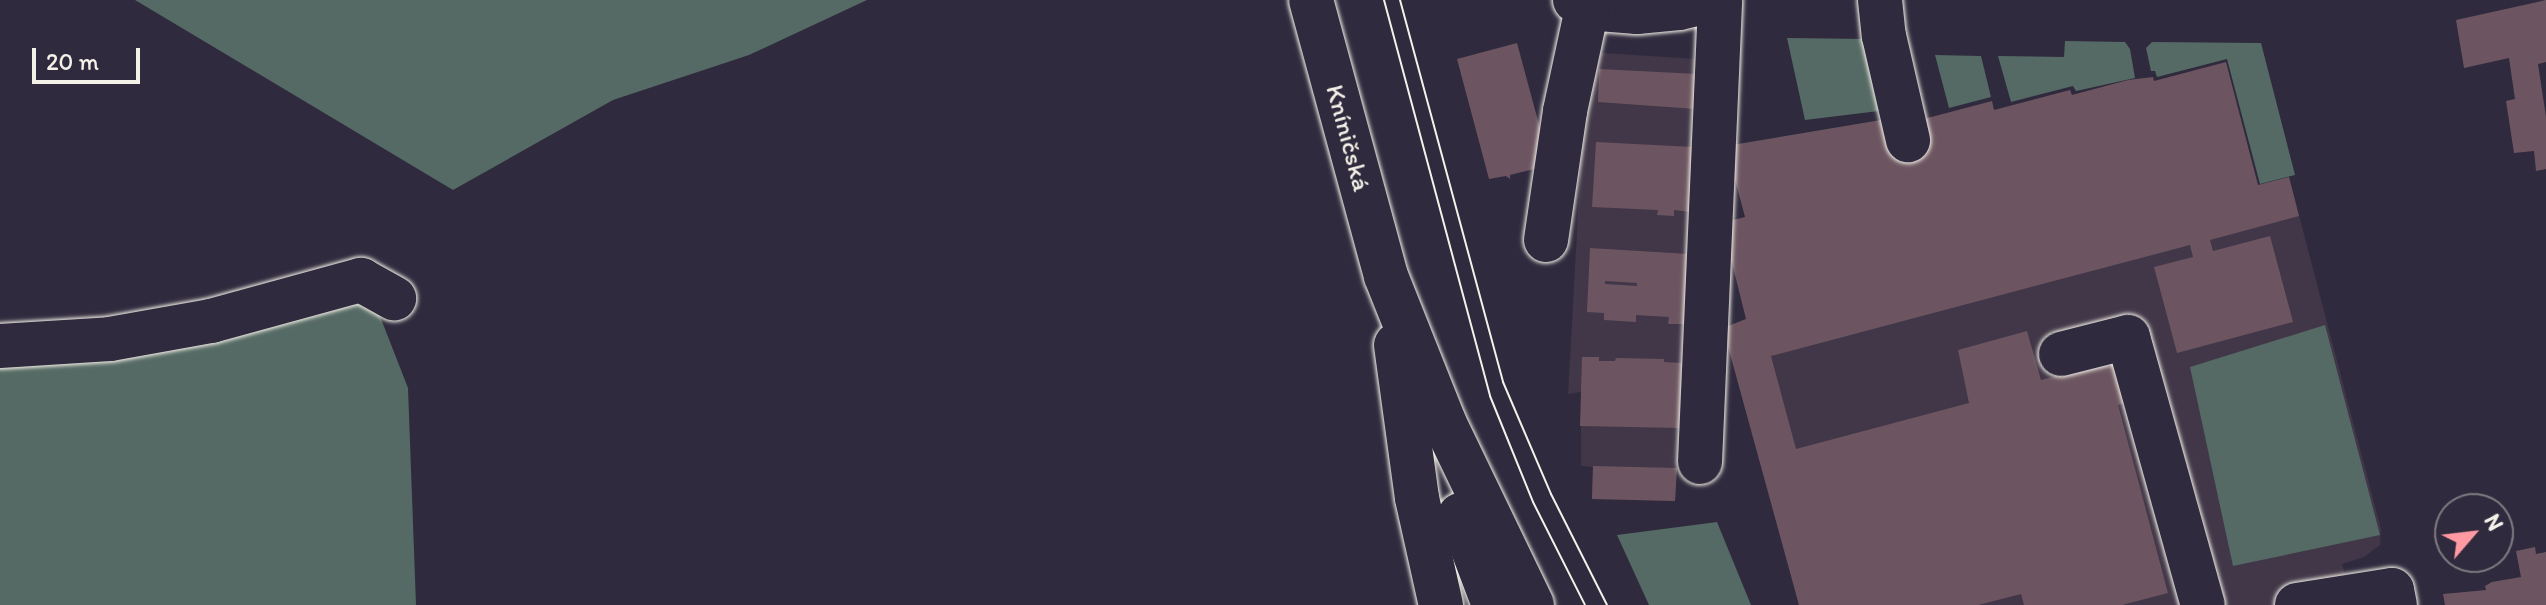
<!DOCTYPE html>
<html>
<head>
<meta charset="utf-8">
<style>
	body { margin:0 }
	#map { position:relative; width:2546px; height:605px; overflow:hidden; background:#2f2a3d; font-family:Itim,sans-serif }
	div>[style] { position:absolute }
	.built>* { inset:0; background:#413748 }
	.green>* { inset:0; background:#556a64 }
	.building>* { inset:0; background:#6c5560 }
	.roads { filter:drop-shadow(0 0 2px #f4f1e8) drop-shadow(0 0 2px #f4f1e8) }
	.minor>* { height:44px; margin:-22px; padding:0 22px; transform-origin:22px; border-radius:22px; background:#2f2a3d }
	.major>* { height:44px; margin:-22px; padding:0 22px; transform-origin:22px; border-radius:22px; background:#2f2a3d }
	.highway>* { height:44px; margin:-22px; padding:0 22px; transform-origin:22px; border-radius:22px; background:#2f2a3d }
	.tram>* { height:2px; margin:-1px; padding:0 1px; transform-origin:1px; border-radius:1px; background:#f4f1e8 }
	span { translate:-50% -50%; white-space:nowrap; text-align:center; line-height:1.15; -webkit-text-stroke:6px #2f2a3d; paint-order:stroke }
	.street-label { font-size:26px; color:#f4f1e8 }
	.north { position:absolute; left:2434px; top:493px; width:80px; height:80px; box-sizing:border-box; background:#2f2a3d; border:2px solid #7e7a81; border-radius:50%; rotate:62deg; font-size:22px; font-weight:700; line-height:32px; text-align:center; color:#f4f1e8 }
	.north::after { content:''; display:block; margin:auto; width:28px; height:36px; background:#ff9aa2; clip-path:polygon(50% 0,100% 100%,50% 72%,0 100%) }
	.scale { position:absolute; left:32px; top:48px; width:108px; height:36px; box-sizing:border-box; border:4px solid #f4f1e8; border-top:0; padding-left:10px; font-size:24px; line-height:28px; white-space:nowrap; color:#f4f1e8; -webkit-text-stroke:6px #2f2a3d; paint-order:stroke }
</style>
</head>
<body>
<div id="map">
	<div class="built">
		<div style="clip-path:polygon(1587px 52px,1697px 59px,1675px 501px,1592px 499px,1593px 467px,1581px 466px,1581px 392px,1568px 394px)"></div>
		<div style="clip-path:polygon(2289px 177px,2381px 529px,2380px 545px,2364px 557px,2342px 564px,2353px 605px,1799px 605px,1723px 328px)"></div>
	</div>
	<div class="green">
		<div style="clip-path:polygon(135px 0,867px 0,749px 55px,613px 100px,453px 190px)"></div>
		<div style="clip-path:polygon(1787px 38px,1868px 39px,1887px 110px,1805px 120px)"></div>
		<div style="clip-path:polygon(2065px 41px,2125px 42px,2130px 49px,2135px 78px,2076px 91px,2073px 86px,2011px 102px,1998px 56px,2064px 57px)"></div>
		<div style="clip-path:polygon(2152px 42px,2261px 43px,2295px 175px,2260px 184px,2227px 59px,2157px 77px,2155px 71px,2151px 71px,2146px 48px)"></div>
		<div style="clip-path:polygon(1935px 55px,1981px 56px,1991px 97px,1949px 108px)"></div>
		<div style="clip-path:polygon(343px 304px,376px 306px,408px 388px,416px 605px,0 605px,0 364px)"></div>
		<div style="clip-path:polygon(2325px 325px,2380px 535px,2233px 566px,2190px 367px)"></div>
		<div style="clip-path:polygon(1717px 522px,1751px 605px,1649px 605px,1617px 535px)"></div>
	</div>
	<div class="building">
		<div style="clip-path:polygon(2546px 0,2546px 62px,2538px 64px,2546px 117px,2546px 169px,2536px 171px,2534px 151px,2514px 153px,2506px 101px,2515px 99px,2509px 58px,2464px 68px,2456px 20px)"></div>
		<div style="clip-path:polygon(1517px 43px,1550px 165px,1510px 175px,1510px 179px,1506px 176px,1489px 179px,1457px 59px)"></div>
		<div style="clip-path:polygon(2226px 62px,2258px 185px,2289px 177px,2299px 216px,2210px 240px,2213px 251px,2270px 236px,2293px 322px,2177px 353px,2154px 267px,2193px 257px,2190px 245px,1771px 356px,1796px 449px,1969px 403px,1958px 350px,2027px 331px,2041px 380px,2107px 362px,2108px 367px,2115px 366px,2125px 403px,2118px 405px,2168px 593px,2122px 605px,2024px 605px,2021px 594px,1978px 605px,1799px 605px,1723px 328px,1746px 319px,1722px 223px,1745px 217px,1726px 146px,1887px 119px,1920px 120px,1992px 101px,1994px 110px,2070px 90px,2072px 95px,2128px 80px,2153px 77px,2154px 81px)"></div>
		<div style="clip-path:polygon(1599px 69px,1698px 74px,1696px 109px,1598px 102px)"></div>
		<div style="clip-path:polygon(1596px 142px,1693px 147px,1690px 212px,1674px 210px,1674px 216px,1657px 215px,1658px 210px,1592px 207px)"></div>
		<div style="clip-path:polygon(evenodd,1590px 248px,1688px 254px,1685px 324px,1668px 324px,1669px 317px,1652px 316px,1636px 315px,1636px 322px,1604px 320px,1604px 313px,1587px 312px,1590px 248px,1605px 281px,1637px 283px,1637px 286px,1605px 284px,1605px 281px)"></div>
		<div style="clip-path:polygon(1582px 357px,1599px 357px,1599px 361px,1615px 361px,1616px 358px,1664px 359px,1664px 362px,1682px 363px,1679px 428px,1580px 426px)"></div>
		<div style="clip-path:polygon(1593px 466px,1677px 468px,1675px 501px,1592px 499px)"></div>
		<div style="clip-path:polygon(2535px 547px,2536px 554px,2546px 552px,2546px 605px,2445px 605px,2443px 594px,2486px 590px,2485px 586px,2492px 582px,2521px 577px,2516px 551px)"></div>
		<div style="clip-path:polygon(2468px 557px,2488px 557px,2489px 560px,2469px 564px)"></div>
	</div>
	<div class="roads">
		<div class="minor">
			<div style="left:1575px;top:0;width:14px;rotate:34deg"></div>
			<div style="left:1587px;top:8px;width:50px;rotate:4.6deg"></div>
			<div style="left:1637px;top:12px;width:42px;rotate:-5.4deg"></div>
			<div style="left:1679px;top:8px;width:35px;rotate:-13deg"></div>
			<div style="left:1880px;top:0;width:36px;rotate:84deg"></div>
			<div style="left:1884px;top:36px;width:107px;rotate:77deg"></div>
			<div style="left:1546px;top:240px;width:130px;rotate:-81.6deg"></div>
			<div style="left:1565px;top:111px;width:105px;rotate:-77.9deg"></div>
			<div style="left:0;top:346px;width:110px;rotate:-3.6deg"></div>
			<div style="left:110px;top:339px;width:103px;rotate:-10.1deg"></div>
			<div style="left:211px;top:321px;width:156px;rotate:-15.3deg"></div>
			<div style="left:361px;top:280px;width:38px;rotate:29deg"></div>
			<div style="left:2061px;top:354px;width:69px;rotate:-14.2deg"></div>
			<div style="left:2128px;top:337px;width:278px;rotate:74.4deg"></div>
			<div style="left:1700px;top:462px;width:462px;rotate:-87.5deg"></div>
			<div style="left:2297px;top:605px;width:96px;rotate:-9deg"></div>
			<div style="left:2392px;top:590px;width:15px;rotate:79deg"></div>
		</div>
		<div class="major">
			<div style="left:1311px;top:0;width:286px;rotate:74.8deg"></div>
		</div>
		<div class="highway">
			<div style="left:1386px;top:276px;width:157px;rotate:68.3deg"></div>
			<div style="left:1444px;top:422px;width:203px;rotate:64.3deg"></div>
			<div style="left:1396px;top:345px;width:154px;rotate:82.2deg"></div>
			<div style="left:1417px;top:498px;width:110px;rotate:77.4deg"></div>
			<div style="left:1460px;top:515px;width:96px;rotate:69.3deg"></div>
		</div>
	</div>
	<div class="tram">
		<div style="left:1384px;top:0;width:410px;rotate:75deg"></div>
		<div style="left:1490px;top:396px;width:114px;rotate:67.9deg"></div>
		<div style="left:1533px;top:502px;width:115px;rotate:63.2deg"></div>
		<div style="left:1400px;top:0;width:396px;rotate:74.9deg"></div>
		<div style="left:1503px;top:382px;width:122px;rotate:66.8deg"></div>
		<div style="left:1551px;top:494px;width:124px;rotate:63.2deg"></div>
	</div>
	<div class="street-label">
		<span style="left:1348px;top:138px;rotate:75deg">Kníničská</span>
	</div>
	<div class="north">N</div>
	<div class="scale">20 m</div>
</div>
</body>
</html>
